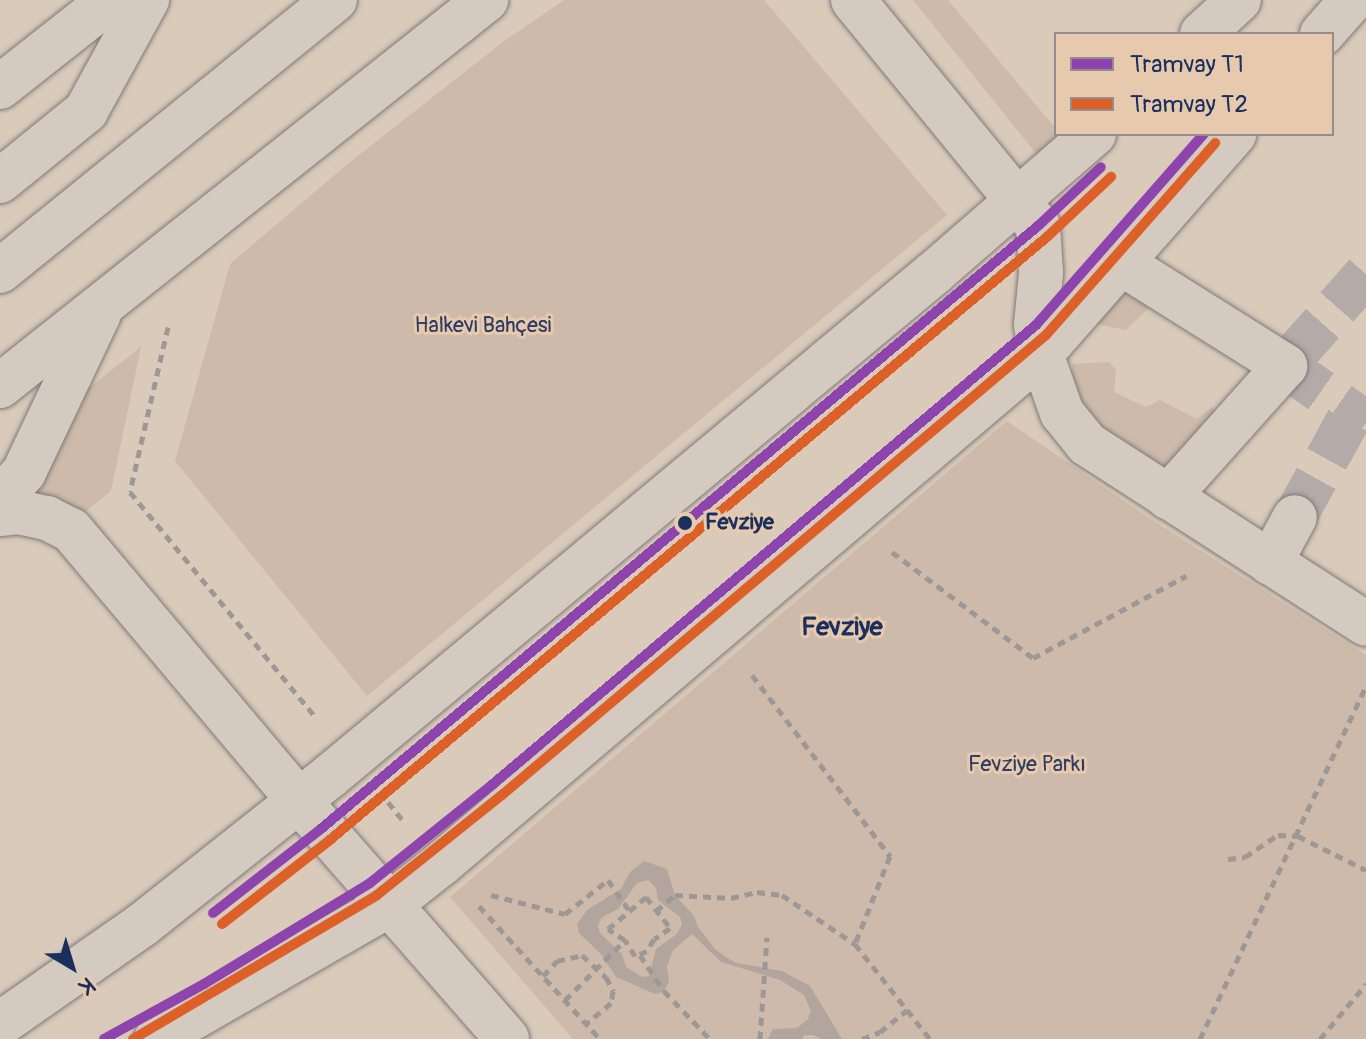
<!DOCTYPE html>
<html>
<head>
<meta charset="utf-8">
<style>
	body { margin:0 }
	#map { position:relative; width:1366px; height:1039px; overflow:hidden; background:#dacaba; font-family:Pangolin,sans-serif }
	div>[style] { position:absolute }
	.green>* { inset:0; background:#cdbaaa }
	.water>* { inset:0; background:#b2a59e }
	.minor-tunnel>* { height:44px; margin-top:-22px; transform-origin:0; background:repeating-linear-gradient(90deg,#b4aba8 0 44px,transparent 0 66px) }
	.path>* { height:5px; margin-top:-2.5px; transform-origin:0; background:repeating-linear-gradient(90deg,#9d9895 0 8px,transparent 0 14px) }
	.roads { filter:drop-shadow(0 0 2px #7d7a7b) drop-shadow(0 0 2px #7d7a7b) }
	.minor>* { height:44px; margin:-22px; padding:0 22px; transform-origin:22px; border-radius:22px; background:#d5cabf }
	.major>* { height:44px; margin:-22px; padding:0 22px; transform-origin:22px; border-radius:22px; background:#d5cabf }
	.highway>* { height:44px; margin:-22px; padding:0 22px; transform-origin:22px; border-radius:22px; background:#d5cabf }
	.tram-1>* { height:10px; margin:-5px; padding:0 5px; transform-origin:5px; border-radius:5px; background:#8e44ad }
	.tram-2>* { height:10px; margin:-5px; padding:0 5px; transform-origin:5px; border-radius:5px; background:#dc6028 }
	.dots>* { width:22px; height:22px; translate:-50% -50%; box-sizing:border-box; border:4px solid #e7caad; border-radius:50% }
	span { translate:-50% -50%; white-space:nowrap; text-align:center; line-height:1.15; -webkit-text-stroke:6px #e7caad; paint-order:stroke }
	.park-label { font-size:22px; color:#2c3c65 }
	.stop-label { font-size:22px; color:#1b2f5e; font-weight:700 }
	.left { translate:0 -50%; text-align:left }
	.quarter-label { font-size:26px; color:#1b2f5e; font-weight:700 }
	.legend { position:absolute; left:1054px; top:32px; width:280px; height:104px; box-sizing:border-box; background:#e7caad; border:2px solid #958c8d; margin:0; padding:10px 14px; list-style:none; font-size:24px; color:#1b2f5e }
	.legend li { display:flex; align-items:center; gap:16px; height:40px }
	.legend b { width:40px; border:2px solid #958c8d }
	.north { position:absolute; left:32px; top:927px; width:80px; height:80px; -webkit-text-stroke:6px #e7caad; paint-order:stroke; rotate:142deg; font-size:22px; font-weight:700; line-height:32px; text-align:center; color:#1b2f5e }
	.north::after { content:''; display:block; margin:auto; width:28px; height:36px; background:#1b2f5e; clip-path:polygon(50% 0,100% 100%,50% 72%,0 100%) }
</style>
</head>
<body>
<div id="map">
	<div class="green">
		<div style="clip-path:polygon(564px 0,764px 0,947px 215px,367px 696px,175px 461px,230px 264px,350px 162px,503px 42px)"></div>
		<div style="clip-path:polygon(913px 0,948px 0,1056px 129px,1056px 134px,1067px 142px,1042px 161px)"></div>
		<div style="clip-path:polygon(1121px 263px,1166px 291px,1126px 330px,1072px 319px)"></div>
		<div style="clip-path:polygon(141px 347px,111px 491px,76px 519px,16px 500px,62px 409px)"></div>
		<div style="clip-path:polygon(1109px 362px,1116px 370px,1114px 392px,1146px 407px,1160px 400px,1197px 419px,1211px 407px,1233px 424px,1182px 482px,1101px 430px,1085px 410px,1073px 384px,1072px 364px)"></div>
		<div style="clip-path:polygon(1007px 421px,1152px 520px,1366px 655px,1366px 1039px,573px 1039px,450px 897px)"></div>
	</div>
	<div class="water">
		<div style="clip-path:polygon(evenodd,644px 861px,667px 869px,675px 895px,694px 916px,698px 927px,715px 949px,726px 957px,736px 963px,782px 971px,810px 986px,842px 1039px,822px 1039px,813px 1035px,804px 1035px,802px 1039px,768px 1039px,773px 1029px,797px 1028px,808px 1019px,811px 1011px,804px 995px,780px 980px,721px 962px,692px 934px,673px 950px,667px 966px,669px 982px,663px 992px,655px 994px,616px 977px,601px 954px,579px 933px,577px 924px,587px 910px,621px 889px,630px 872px,644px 861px,648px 880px,656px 888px,658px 900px,680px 917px,682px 924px,677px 934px,656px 949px,649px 976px,642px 977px,626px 967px,622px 954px,600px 933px,598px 926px,601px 918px,618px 909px,637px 883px,648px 880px)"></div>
	</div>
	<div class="minor-tunnel">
		<div style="left:1366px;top:274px;width:123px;rotate:131.4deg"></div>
		<div style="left:1285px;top:366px;width:99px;rotate:35.1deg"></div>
		<div style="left:1295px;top:517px;width:119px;rotate:-61.3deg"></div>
	</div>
	<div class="path">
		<div style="left:168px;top:327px;width:169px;rotate:103deg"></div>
		<div style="left:130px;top:492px;width:289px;rotate:50.5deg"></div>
		<div style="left:892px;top:552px;width:176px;rotate:36.9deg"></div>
		<div style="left:1033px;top:658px;width:174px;rotate:-28.2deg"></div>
		<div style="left:752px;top:675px;width:228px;rotate:52.7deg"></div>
		<div style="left:890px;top:856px;width:95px;rotate:111.7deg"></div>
		<div style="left:388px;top:802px;width:26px;rotate:51deg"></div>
		<div style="left:1228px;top:859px;width:17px;rotate:-7deg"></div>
		<div style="left:1245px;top:857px;width:40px;rotate:-34deg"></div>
		<div style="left:1278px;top:835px;width:20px;rotate:3deg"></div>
		<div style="left:1298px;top:836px;width:76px;rotate:26.6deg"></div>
		<div style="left:491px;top:895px;width:76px;rotate:14.4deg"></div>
		<div style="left:565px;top:914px;width:55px;rotate:-38.3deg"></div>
		<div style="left:608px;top:880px;width:40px;rotate:55.1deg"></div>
		<div style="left:646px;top:897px;width:39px;rotate:52deg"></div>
		<div style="left:670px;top:928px;width:19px;rotate:145deg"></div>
		<div style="left:654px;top:939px;width:14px;rotate:120deg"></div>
		<div style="left:647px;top:951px;width:13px;rotate:157deg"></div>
		<div style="left:635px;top:956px;width:19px;rotate:-122deg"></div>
		<div style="left:625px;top:940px;width:20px;rotate:-147deg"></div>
		<div style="left:608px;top:929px;width:50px;rotate:-40.1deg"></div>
		<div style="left:479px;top:906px;width:180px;rotate:47.7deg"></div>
		<div style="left:656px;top:911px;width:25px;rotate:-40deg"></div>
		<div style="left:675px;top:895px;width:56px;rotate:3.1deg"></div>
		<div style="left:731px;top:898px;width:27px;rotate:-13deg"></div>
		<div style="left:757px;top:892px;width:25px;rotate:7deg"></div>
		<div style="left:782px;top:895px;width:88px;rotate:33.9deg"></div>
		<div style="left:855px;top:944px;width:121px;rotate:51.7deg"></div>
		<div style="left:640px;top:955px;width:43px;rotate:56.3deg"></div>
		<div style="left:664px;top:991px;width:66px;rotate:46.2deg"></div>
		<div style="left:543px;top:976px;width:21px;rotate:-47deg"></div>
		<div style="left:557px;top:961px;width:26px;rotate:-13deg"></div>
		<div style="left:582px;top:955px;width:33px;rotate:43deg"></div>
		<div style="left:606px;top:977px;width:16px;rotate:63deg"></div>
		<div style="left:613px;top:991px;width:12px;rotate:99deg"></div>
		<div style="left:611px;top:1003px;width:33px;rotate:140deg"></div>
		<div style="left:565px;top:1000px;width:85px;rotate:-45deg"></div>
		<div style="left:760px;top:1039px;width:102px;rotate:-86.1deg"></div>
		<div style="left:862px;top:1039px;width:19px;rotate:-21deg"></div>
		<div style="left:880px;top:1032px;width:35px;rotate:-39deg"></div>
		<div style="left:1200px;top:1039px;width:389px;rotate:-64.8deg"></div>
		<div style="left:1320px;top:1039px;width:72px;rotate:-50.1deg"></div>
	</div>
	<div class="roads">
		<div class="minor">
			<div style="left:1202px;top:34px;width:50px;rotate:-42.6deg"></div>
			<div style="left:1322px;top:34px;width:45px;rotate:-48.6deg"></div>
			<div style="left:1121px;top:263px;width:194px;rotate:32.1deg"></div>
			<div style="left:1285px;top:366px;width:176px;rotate:131.8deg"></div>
			<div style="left:1270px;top:563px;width:52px;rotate:-61.5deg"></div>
			<div style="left:0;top:1024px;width:173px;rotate:-34.9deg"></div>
			<div style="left:142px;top:925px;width:240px;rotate:-38.4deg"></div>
			<div style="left:330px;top:776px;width:786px;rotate:-39.79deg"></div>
			<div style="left:934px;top:273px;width:212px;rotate:-41deg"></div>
			<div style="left:156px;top:1039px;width:269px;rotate:-29.9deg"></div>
			<div style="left:389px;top:905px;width:66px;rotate:-38.3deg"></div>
			<div style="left:441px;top:864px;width:787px;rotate:-40.36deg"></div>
			<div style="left:1041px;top:354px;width:293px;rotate:-48.7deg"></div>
		</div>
		<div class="major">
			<div style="left:853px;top:0;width:292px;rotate:50.7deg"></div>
			<div style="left:1038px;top:226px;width:47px;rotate:86.3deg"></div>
			<div style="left:1041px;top:273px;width:52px;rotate:95.5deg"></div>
			<div style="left:1036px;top:325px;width:29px;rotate:80deg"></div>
			<div style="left:1041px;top:354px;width:63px;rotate:70.4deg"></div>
			<div style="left:1062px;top:413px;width:40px;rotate:51deg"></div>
			<div style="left:1087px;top:444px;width:332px;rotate:32.8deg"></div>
			<div style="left:0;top:271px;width:431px;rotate:-39deg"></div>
			<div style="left:0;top:386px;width:621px;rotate:-38.46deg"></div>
			<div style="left:0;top:498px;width:35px;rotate:-47deg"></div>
			<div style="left:24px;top:472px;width:175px;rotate:-64.6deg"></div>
			<div style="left:0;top:514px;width:18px;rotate:-6deg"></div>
			<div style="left:18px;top:512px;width:30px;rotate:12deg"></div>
			<div style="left:47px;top:518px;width:27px;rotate:27deg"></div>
			<div style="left:71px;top:530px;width:354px;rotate:49.9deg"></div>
			<div style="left:299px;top:801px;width:316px;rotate:48.8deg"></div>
		</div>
		<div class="highway">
			<div style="left:0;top:87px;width:140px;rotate:-38.3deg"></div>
			<div style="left:0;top:181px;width:111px;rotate:-39.1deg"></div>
			<div style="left:86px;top:111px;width:127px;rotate:-61.2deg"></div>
		</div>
	</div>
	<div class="tram-1">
		<div style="left:213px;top:913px;width:138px;rotate:-37.9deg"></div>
		<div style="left:322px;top:828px;width:935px;rotate:-40.06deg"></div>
		<div style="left:1038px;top:226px;width:86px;rotate:-43.1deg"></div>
		<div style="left:104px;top:1039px;width:114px;rotate:-28.8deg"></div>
		<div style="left:204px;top:984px;width:194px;rotate:-31.3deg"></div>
		<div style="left:370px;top:883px;width:158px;rotate:-38.8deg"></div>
		<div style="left:493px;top:784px;width:711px;rotate:-40.21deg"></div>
		<div style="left:1036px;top:325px;width:254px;rotate:-48.7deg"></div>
	</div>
	<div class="tram-2">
		<div style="left:222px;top:924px;width:138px;rotate:-37.9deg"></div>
		<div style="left:331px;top:839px;width:935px;rotate:-40.06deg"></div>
		<div style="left:1047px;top:237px;width:88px;rotate:-43.2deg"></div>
		<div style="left:133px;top:1039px;width:283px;rotate:-30.5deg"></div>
		<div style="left:377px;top:895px;width:160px;rotate:-38.7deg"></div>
		<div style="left:502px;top:795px;width:712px;rotate:-40.22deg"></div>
		<div style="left:1046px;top:335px;width:256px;rotate:-48.6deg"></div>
	</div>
	<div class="dots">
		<div style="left:685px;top:523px;background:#1b2f5e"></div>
	</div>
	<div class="park-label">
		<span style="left:483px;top:326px">Halkevi Bahçesi</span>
		<span style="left:1027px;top:765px">Fevziye Parkı</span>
	</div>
	<div class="stop-label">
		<span class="left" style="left:705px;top:523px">Fevziye</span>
	</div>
	<div class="quarter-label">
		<span style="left:842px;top:628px">Fevziye</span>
	</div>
	<ul class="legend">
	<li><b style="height:10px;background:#8e44ad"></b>Tramvay T1</li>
	<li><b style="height:10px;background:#dc6028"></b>Tramvay T2</li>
	</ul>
	<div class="north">K</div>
</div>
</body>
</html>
